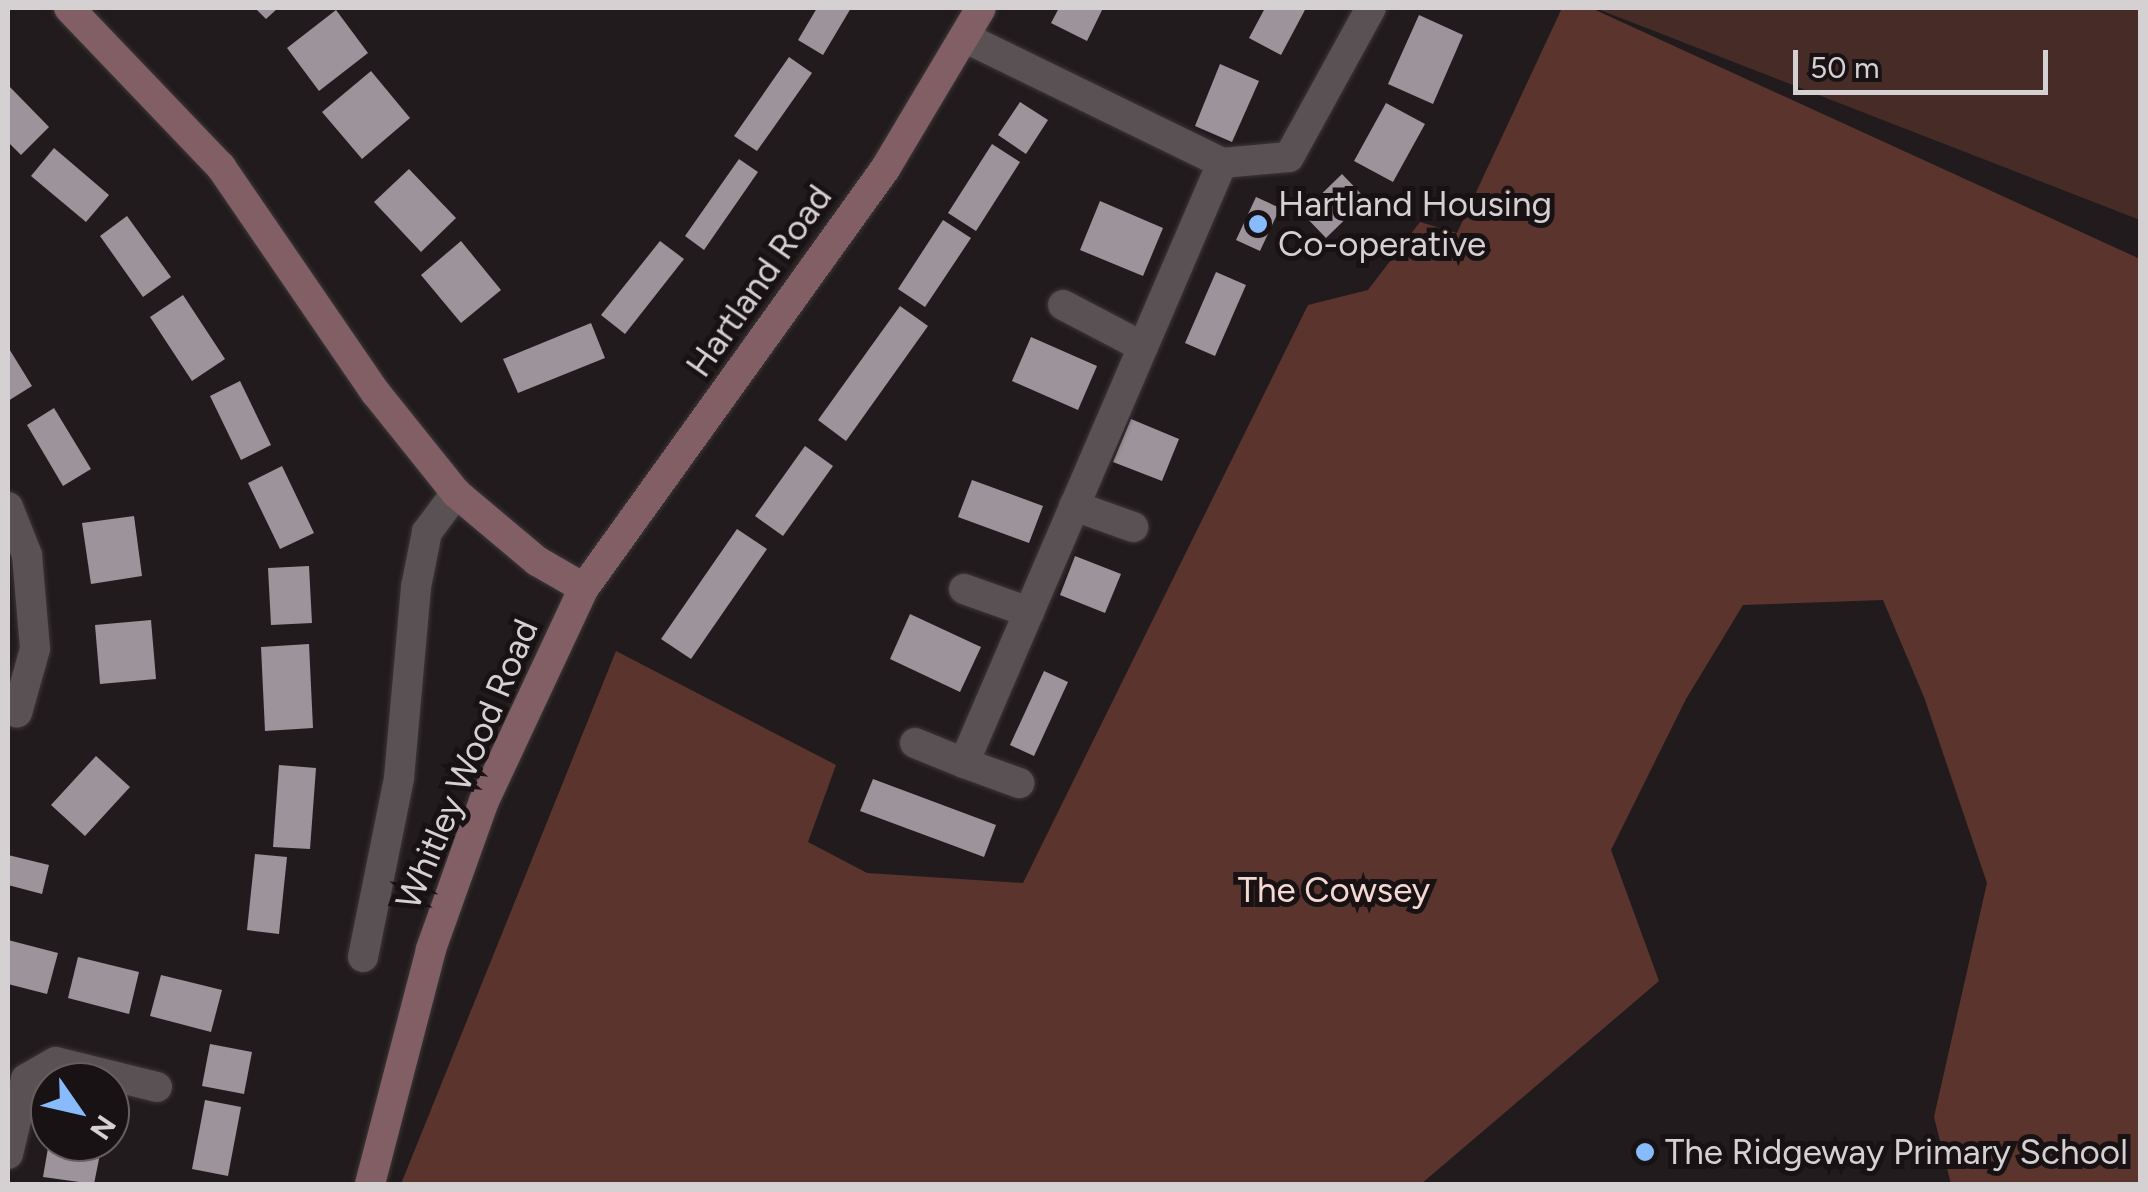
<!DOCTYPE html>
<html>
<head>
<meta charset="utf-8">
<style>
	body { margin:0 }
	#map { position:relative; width:2148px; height:1192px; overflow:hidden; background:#221b1e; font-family:Figtree,sans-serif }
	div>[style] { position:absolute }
	.green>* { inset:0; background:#472b26 }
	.forest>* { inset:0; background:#5b352d }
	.building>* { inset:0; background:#9c949a }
	.roads { filter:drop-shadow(0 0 2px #3c3638) drop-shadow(0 0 2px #3c3638) }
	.street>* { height:30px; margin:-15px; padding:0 15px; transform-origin:15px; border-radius:15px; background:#5a5155 }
	.secondary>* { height:30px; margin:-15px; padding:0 15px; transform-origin:15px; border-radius:15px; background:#815f65 }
	.dots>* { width:28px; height:28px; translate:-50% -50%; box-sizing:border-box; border:5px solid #191215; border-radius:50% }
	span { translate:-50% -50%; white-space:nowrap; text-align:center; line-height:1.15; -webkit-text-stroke:10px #191215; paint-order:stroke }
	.poi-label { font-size:35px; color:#d5d0d1 }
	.left { translate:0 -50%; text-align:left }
	.street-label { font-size:35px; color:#d5d0d1 }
	.park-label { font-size:35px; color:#f6d8d2 }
	.frame { position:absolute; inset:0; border:10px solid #d5d0d1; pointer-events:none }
	.north { position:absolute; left:30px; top:1062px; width:100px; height:100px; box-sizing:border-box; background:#191215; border:2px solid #645e60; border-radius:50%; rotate:124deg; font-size:28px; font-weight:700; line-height:40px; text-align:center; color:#d5d0d1 }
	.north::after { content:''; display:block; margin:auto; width:35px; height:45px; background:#88bbfc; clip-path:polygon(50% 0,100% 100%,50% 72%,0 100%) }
	.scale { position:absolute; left:1793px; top:50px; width:255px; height:45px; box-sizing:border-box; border:5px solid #d5d0d1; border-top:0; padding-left:12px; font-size:30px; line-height:35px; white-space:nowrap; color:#d5d0d1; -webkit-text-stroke:8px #191215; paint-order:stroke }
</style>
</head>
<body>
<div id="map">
	<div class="green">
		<div style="clip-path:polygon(1595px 8px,2140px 8px,2140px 220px)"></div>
	</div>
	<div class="forest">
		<div style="clip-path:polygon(1562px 8px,1591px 8px,2140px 259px,2140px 1184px,1951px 1184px,1934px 1117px,1987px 883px,1924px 697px,1883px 600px,1743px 605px,1686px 699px,1611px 850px,1659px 981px,1421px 1184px,401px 1184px,616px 651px,836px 765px,808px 842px,867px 873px,1023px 883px,1308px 305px,1368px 290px,1420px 222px,1457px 233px)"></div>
	</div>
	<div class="building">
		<div style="clip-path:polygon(255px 8px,278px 8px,266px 19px)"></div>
		<div style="clip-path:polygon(817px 8px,851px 8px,823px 55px,798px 40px)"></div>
		<div style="clip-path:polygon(1059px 8px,1103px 8px,1087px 41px,1051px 23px)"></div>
		<div style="clip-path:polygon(1265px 8px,1306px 8px,1281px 55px,1249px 38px)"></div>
		<div style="clip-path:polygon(336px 10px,368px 53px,319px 91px,287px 48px)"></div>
		<div style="clip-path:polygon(1419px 15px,1463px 35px,1433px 104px,1388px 84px)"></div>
		<div style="clip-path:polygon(789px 57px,812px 73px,757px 151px,734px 136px)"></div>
		<div style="clip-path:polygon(1220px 64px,1259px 81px,1232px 142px,1195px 126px)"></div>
		<div style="clip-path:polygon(371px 71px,410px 118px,362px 159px,322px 112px)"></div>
		<div style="clip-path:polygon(8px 85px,49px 127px,21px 155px,8px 142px)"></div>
		<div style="clip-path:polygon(1020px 102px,1048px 120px,1026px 154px,998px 135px)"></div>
		<div style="clip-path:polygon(1386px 103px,1425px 124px,1393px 182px,1354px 161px)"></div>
		<div style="clip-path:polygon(992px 144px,1020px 162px,976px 231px,948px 213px)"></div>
		<div style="clip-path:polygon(54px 148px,109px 195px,86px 222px,31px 176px)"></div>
		<div style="clip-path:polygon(739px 159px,758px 172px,704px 250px,685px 236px)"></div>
		<div style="clip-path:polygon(409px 169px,456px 218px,421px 252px,374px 202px)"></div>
		<div style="clip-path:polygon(1342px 174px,1366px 199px,1326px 238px,1302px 213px)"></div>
		<div style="clip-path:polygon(1256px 197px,1280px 208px,1260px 251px,1236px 240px)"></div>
		<div style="clip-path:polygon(1100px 201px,1163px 228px,1143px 276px,1080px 250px)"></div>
		<div style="clip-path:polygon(127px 216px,171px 277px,143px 297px,100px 236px)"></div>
		<div style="clip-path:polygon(943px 220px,971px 238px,925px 307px,898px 289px)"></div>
		<div style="clip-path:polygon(461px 241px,501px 290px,461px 323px,421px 275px)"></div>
		<div style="clip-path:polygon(660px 241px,684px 259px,625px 334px,601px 315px)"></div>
		<div style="clip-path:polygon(1216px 272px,1246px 285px,1215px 356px,1185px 343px)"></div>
		<div style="clip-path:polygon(183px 295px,225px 359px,192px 381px,150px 317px)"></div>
		<div style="clip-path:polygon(900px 306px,928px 326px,846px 441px,818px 420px)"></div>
		<div style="clip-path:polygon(591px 323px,605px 358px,518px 393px,503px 359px)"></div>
		<div style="clip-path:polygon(1031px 337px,1097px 366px,1078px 410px,1012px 381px)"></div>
		<div style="clip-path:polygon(8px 347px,32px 386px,8px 401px)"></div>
		<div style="clip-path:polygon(240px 381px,271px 445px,241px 460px,210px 396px)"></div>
		<div style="clip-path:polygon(54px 408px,91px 469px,63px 486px,27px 425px)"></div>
		<div style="clip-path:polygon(1131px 419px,1179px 439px,1162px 481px,1113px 462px)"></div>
		<div style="clip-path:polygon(805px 446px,833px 466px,783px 536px,755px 516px)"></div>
		<div style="clip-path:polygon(282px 466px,314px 533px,280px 549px,248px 483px)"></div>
		<div style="clip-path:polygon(972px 480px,1043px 506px,1029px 543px,958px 517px)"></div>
		<div style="clip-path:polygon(134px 516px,142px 576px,91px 584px,82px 523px)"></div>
		<div style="clip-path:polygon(737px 529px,767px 549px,691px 659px,661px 639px)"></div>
		<div style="clip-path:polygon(1075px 556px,1121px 574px,1105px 613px,1060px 595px)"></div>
		<div style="clip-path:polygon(309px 566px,312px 623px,271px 625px,268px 568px)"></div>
		<div style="clip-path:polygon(910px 614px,981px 647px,960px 692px,890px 659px)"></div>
		<div style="clip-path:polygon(151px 620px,156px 679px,100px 684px,95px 625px)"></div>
		<div style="clip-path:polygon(309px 644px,313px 728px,265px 731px,261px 647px)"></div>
		<div style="clip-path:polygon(1044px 671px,1068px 682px,1034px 756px,1010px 745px)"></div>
		<div style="clip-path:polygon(96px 756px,130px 787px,85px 836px,51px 805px)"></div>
		<div style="clip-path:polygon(279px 765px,316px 768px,310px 849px,273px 847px)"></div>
		<div style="clip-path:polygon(873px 779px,996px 825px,984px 857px,860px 811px)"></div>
		<div style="clip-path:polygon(255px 854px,287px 857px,279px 934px,247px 930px)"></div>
		<div style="clip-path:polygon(8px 855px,49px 865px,42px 894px,8px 885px)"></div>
		<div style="clip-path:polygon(8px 940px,58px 953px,47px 994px,8px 984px)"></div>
		<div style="clip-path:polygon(78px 957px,139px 972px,129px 1014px,68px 998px)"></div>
		<div style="clip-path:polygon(161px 975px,222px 990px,211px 1032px,150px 1016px)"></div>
		<div style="clip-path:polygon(210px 1044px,252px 1052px,244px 1094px,202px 1086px)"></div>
		<div style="clip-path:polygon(205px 1100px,241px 1107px,228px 1176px,192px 1169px)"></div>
		<div style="clip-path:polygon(49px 1142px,101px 1149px,94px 1184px,43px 1177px)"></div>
	</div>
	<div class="roads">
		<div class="street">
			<div style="left:964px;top:37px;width:287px;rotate:26deg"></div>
			<div style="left:1063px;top:305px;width:90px;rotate:27.7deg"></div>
			<div style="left:1074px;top:506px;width:63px;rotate:19.6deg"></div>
			<div style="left:8px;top:507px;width:52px;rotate:68.4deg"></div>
			<div style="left:27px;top:555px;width:94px;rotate:85.1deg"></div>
			<div style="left:35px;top:649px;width:66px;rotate:105.7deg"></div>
			<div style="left:964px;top:589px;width:69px;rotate:19.5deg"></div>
			<div style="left:915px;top:743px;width:53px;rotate:22.2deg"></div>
			<div style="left:964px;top:763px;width:653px;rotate:-66.73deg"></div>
			<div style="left:1222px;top:163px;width:67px;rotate:-5.1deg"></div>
			<div style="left:1289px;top:157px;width:170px;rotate:-61.2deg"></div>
			<div style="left:964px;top:763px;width:59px;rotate:20deg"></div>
			<div style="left:363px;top:957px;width:183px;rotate:-78.6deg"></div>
			<div style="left:399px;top:778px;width:192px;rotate:-84.9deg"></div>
			<div style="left:416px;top:587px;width:56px;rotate:-78.7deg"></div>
			<div style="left:427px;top:532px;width:49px;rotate:-53.4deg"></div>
			<div style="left:8px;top:1154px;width:77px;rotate:-76.5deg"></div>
			<div style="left:26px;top:1079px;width:34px;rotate:-30deg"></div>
			<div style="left:56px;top:1062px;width:104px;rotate:13.9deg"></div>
		</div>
		<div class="secondary">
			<div style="left:69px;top:8px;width:220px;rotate:46.3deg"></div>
			<div style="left:221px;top:167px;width:274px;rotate:55.6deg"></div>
			<div style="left:376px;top:393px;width:128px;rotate:51.3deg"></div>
			<div style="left:456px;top:493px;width:106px;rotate:40deg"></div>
			<div style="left:537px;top:561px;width:54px;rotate:29.9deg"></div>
			<div style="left:370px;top:1184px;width:243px;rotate:-75.4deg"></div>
			<div style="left:431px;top:949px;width:157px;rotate:-70.3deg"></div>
			<div style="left:484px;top:801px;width:235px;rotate:-64.9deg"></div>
			<div style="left:584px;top:588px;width:516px;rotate:-54.31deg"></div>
			<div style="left:885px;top:169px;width:187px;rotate:-59.2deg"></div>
		</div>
	</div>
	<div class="dots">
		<div style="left:1258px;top:224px;background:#88bbfc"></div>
		<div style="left:1645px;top:1152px;background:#88bbfc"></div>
	</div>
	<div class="poi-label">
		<span class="left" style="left:1278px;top:224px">Hartland Housing<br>Co-operative</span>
		<span class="left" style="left:1665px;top:1152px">The Ridgeway Primary School</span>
	</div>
	<div class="street-label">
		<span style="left:759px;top:281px;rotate:-55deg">Hartland Road</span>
		<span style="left:467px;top:764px;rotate:-67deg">Whitley Wood Road</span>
	</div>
	<div class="park-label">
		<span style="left:1334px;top:890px">The Cowsey</span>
	</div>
	<div class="frame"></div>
	<div class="north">N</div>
	<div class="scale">50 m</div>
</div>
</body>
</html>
